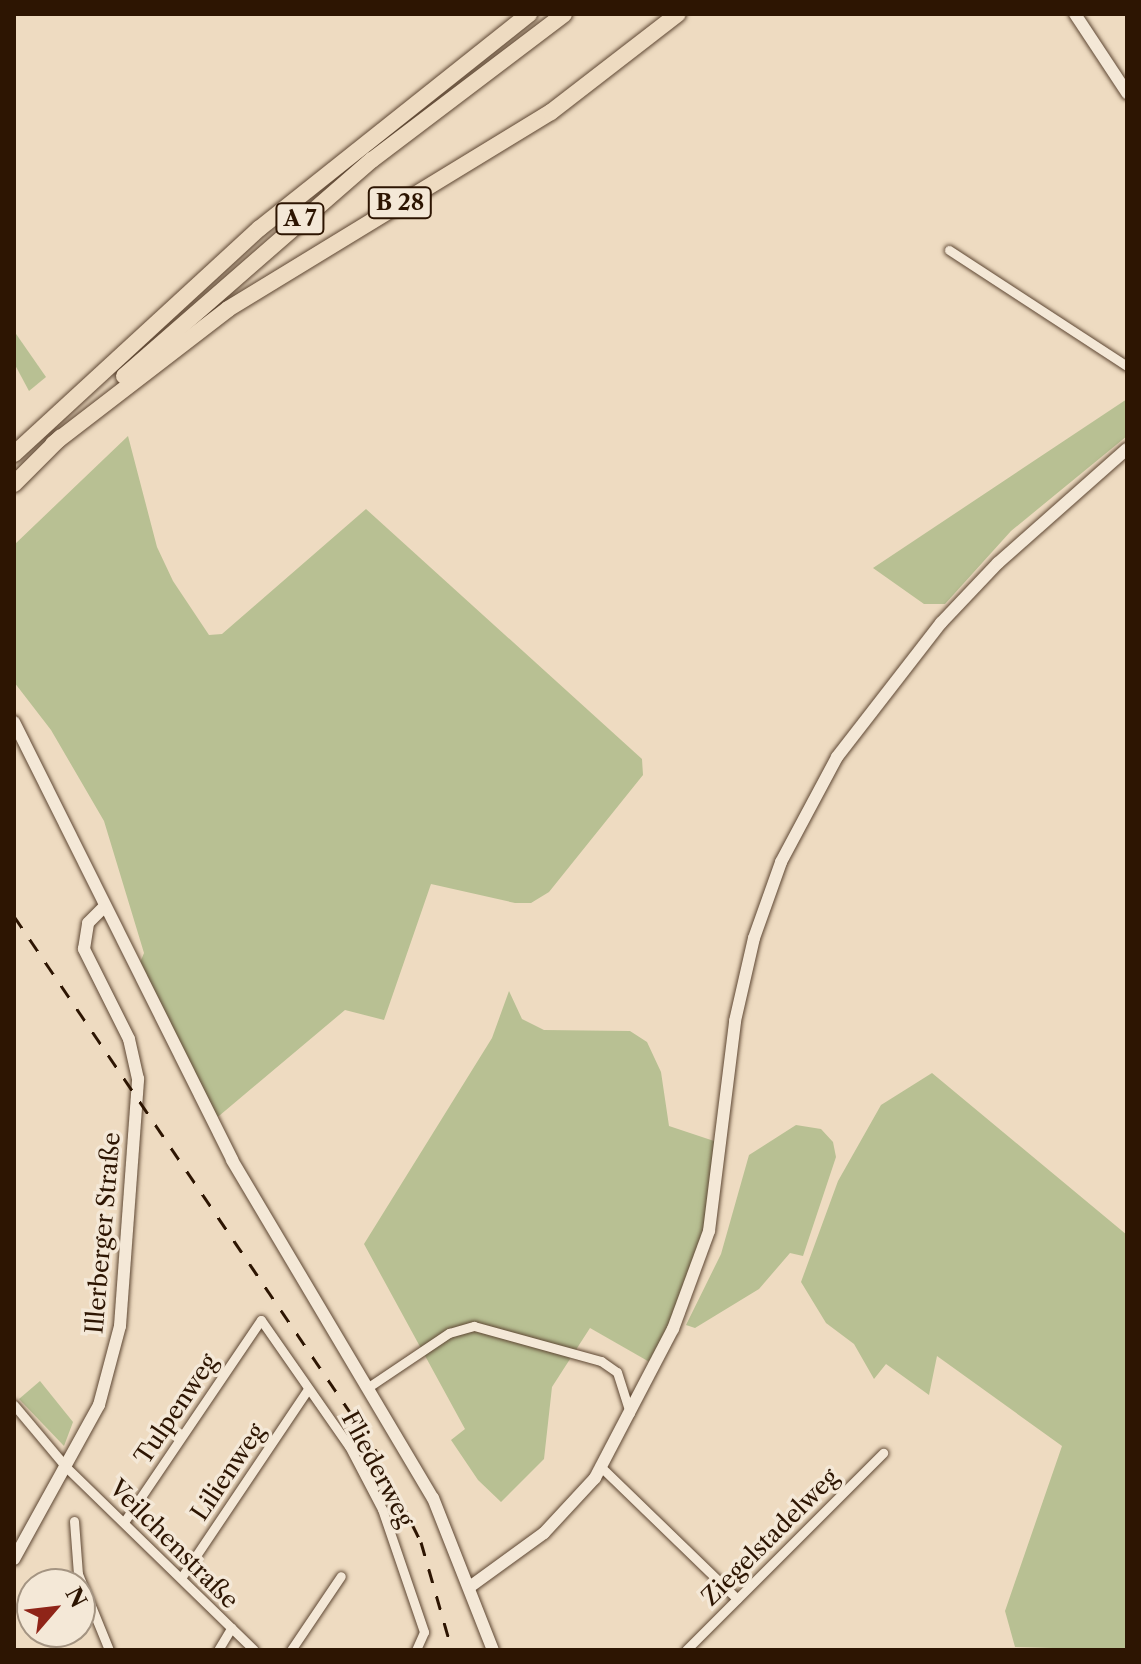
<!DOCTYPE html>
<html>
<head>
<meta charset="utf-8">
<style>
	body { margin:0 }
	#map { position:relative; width:1141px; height:1664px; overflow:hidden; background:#eedbc1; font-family:"Libre Caslon Text",serif }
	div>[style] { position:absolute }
	.green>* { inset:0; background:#b8c093 }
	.roads { filter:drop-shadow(0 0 2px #5d4632) drop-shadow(0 0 2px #5d4632) }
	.street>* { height:9px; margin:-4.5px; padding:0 4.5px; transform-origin:4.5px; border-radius:4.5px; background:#f4e8d7 }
	.secondary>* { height:12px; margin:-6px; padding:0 6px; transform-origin:6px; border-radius:6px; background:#f4e8d7 }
	.highway>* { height:16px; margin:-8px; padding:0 8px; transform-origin:8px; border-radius:8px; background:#eedbc1 }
	.rail>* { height:3px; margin-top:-1.5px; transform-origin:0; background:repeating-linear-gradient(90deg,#2d1502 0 14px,transparent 0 28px) }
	span { translate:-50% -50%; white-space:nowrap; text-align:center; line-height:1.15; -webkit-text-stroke:7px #f4e8d7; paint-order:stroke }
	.shield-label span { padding:2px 6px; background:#f4e8d7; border:2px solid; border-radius:6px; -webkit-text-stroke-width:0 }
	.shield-label { font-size:22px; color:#2d1502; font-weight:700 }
	.street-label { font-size:24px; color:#2d1502 }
	.frame { position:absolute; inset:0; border:16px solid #2d1502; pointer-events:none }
	.north { position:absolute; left:16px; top:1568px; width:80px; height:80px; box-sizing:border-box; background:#f4e8d7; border:2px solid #a49482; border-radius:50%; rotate:62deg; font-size:22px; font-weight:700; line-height:32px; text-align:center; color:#2d1502 }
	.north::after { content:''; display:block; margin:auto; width:28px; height:36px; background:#8f2418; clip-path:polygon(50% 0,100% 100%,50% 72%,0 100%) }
</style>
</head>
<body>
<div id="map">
	<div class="green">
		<div style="clip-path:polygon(14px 331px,46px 377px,29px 391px,14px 363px)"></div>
		<div style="clip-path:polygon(1127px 399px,1127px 436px,1011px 531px,945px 604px,924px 604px,873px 568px)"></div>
		<div style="clip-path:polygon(128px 436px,157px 547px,173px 581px,209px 635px,222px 634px,366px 509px,642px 759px,643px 775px,549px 892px,531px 903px,515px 903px,431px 884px,384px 1020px,345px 1010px,213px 1121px,137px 970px,144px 953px,104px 821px,51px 730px,14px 682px,14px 545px)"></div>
		<div style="clip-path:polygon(509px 991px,522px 1019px,544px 1030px,630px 1031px,647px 1042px,661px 1072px,669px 1126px,720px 1143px,707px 1231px,653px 1364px,590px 1328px,552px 1387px,544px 1459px,501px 1502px,478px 1480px,451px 1440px,465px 1429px,364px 1244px,492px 1038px)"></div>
		<div style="clip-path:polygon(932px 1073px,1127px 1235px,1127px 1650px,1015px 1647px,1005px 1611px,1062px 1446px,937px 1356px,929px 1395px,886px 1364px,874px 1379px,854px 1344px,826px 1323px,801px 1282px,838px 1181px,881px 1105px)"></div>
		<div style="clip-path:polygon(796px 1125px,821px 1129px,833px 1142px,836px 1157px,803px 1256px,790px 1253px,759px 1289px,695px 1328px,686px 1325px,721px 1254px,749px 1155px)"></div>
		<div style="clip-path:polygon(40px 1381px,73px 1422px,64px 1446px,19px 1399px)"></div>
	</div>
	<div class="roads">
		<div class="street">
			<div style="left:949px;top:250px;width:212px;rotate:33.1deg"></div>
			<div style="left:367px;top:1388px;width:99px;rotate:-33.9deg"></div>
			<div style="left:449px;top:1333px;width:26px;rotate:-16deg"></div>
			<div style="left:474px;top:1326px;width:132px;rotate:15.4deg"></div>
			<div style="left:601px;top:1361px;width:19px;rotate:35deg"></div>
			<div style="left:617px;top:1372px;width:43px;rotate:72.4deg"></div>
			<div style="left:14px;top:1405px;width:81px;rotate:50deg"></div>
			<div style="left:66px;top:1467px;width:262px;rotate:44.2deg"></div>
			<div style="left:602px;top:1468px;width:188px;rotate:44.1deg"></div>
			<div style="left:74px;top:1521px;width:53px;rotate:85.7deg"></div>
			<div style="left:78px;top:1574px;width:82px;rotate:67.8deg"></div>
			<div style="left:124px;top:1522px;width:244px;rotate:-55.9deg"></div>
			<div style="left:261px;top:1320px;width:154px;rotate:55.1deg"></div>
			<div style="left:349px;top:1446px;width:71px;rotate:62.4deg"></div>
			<div style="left:382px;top:1509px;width:130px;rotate:71.1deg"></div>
			<div style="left:424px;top:1632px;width:20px;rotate:114deg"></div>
			<div style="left:181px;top:1578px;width:228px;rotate:-56.1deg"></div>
			<div style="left:218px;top:1650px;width:26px;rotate:-59deg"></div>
			<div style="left:291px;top:1650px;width:89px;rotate:-56deg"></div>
			<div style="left:686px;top:1650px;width:279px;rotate:-45deg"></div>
		</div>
		<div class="secondary">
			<div style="left:1075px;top:14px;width:95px;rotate:56.6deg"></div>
			<div style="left:14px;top:722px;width:489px;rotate:63.5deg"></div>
			<div style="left:232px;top:1160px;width:393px;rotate:59.3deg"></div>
			<div style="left:433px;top:1498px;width:163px;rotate:68.5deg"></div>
			<div style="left:14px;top:1559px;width:176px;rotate:-61.1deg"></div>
			<div style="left:99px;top:1405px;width:82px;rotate:-75.1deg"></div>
			<div style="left:120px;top:1326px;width:248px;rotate:-85.8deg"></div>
			<div style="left:138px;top:1079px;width:41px;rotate:-102.7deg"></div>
			<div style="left:129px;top:1039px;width:101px;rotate:-116.6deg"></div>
			<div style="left:84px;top:949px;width:26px;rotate:-81deg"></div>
			<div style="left:88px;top:923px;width:23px;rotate:-45deg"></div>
			<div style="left:471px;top:1586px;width:90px;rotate:-36deg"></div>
			<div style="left:544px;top:1533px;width:75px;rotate:-47.2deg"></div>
			<div style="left:595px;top:1478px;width:168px;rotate:-62.4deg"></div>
			<div style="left:673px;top:1329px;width:104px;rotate:-69.8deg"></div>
			<div style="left:709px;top:1231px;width:212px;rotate:-82.9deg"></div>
			<div style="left:735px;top:1021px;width:85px;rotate:-77.1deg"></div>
			<div style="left:754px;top:938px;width:81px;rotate:-70.4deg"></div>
			<div style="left:781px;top:862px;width:119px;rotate:-61.9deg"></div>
			<div style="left:837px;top:757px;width:170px;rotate:-52.2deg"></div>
			<div style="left:941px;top:623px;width:83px;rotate:-46.5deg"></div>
			<div style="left:998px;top:563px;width:172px;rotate:-41.5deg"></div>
		</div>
		<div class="highway">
			<div style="left:124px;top:376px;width:329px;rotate:-41.1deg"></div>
			<div style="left:372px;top:160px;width:241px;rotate:-37.2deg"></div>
			<div style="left:53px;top:444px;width:221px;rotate:-37.6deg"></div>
			<div style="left:228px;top:309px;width:378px;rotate:-31.4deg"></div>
			<div style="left:551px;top:112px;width:160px;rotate:-37.7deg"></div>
			<div style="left:14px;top:454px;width:334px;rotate:-42.6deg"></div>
			<div style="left:260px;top:228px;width:344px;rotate:-38.5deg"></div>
			<div style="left:14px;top:484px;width:66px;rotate:-45deg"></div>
		</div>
	</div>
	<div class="rail">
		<div style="left:14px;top:916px;width:644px;rotate:55.89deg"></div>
		<div style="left:375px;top:1449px;width:104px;rotate:63.7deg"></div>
		<div style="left:421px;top:1542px;width:112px;rotate:74deg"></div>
	</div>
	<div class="shield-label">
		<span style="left:400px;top:203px">B 28</span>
		<span style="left:300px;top:219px">A 7</span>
	</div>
	<div class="street-label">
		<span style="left:103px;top:1233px;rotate:-85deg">Illerberger Straße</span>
		<span style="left:176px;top:1409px;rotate:-56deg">Tulpenweg</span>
		<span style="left:378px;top:1469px;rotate:62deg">Fliederweg</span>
		<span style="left:228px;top:1472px;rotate:-56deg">Lilienweg</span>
		<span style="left:770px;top:1537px;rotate:-45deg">Ziegelstadelweg</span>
		<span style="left:174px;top:1544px;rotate:45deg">Veilchenstraße</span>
	</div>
	<div class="frame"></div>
	<div class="north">N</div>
</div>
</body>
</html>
